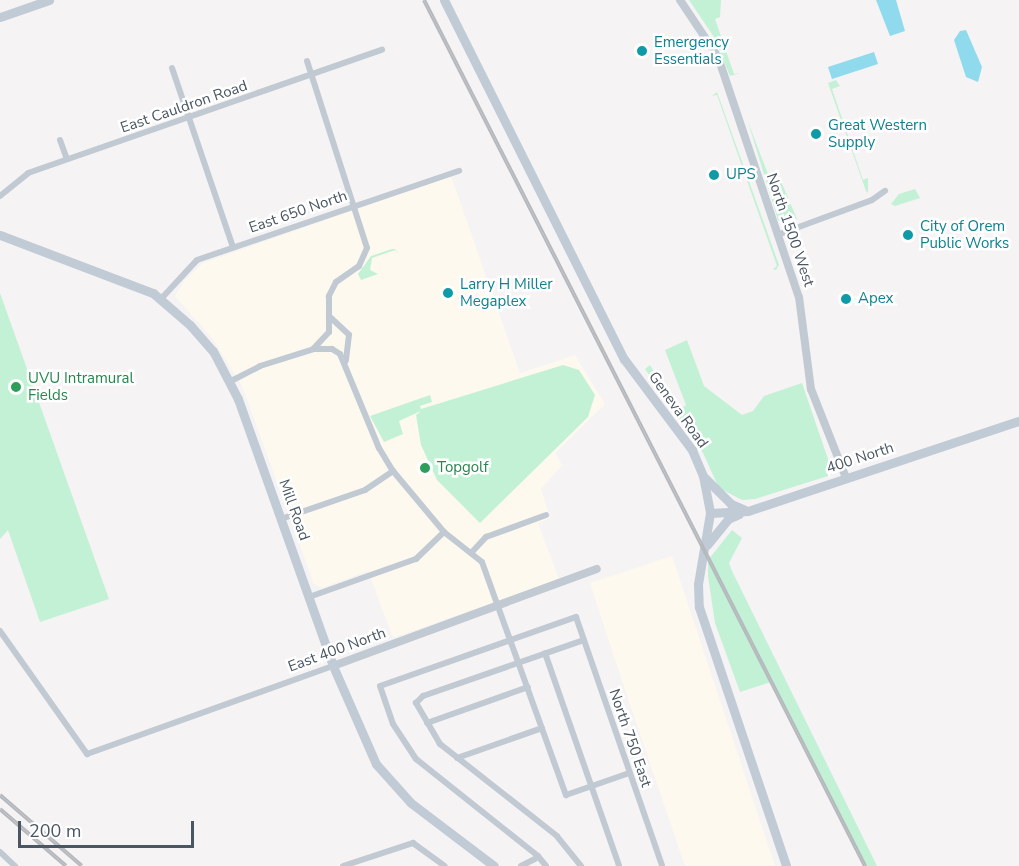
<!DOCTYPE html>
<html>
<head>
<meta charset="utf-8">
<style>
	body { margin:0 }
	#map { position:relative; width:1019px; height:866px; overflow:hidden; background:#f5f3f3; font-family:"Nunito Sans",sans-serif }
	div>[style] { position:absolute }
	.commercial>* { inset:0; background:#fdf9ef }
	.green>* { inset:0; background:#c3f1d5 }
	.water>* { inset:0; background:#90daee }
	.minor>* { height:6px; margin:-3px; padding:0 3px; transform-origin:3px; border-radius:3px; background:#c1cad2 }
	.tertiary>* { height:8px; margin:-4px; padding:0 4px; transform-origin:4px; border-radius:4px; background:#c1cad2 }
	.secondary>* { height:9px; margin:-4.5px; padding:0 4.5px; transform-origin:4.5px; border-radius:4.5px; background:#c1cbd6 }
	.rail>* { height:4px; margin-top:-2px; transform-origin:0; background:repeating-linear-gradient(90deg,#fff 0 4.5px,#b5b8bd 0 9px); box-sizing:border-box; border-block:2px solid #b5b8bd }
	.dots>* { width:16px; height:16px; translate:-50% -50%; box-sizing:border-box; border:3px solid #fff; border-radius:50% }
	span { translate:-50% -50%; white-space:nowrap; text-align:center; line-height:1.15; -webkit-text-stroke:5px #fff; paint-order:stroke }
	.culture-label { font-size:15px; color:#0d838f }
	.left { translate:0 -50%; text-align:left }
	.street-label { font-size:15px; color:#4a5661 }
	.leisure-label { font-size:15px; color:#27864d }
	.scale { position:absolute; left:18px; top:821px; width:176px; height:27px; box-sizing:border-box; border:3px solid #4a5661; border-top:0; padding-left:8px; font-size:18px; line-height:21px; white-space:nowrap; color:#4a5661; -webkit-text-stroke:4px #fff; paint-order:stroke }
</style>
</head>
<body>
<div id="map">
	<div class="commercial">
		<div style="clip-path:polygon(451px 176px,520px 373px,575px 355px,605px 404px,555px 453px,562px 465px,541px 489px,550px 518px,538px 523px,559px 579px,393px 638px,368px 571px,322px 588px,314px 584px,242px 386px,212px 338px,175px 296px,184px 281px,203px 263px)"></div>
		<div style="clip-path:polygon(672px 556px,775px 866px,685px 866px,626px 693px,590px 583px)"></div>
	</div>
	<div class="green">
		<div style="clip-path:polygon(689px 0,721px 0,720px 17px,715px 19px,734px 74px,740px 73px,730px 76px,714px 37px)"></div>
		<div style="clip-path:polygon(836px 80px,840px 86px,832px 89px,863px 180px,868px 178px,868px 193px,866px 191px,828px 83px)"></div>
		<div style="clip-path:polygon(717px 92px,779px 265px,776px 270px,773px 269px,777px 266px,717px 95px,712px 96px)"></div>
		<div style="clip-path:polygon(748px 122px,771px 182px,780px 179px,797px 219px,785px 223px,778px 220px)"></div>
		<div style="clip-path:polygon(915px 189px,920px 198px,895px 206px,891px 204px,899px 194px)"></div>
		<div style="clip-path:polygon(392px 249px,395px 249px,399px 254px,395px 250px,372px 258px,370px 270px,378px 274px,361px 280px,358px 274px,371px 256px)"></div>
		<div style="clip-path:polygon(0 293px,109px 599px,40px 622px,8px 530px,0 539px)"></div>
		<div style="clip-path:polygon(687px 340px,704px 386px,742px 415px,753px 411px,764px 396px,802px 383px,831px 468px,828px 476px,755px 499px,742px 500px,719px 488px,703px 453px,645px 369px,650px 365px,678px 411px,686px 405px,665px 350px)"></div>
		<div style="clip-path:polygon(563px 365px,579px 370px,595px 395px,588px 417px,480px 523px,437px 480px,421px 445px,416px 415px,421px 411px,399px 421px,403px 434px,384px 442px,370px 416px,430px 395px,432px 402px,420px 406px,421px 409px)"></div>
		<div style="clip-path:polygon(732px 530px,742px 538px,729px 563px,732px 571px,877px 866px,865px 866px,771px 682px,740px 692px,715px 623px,708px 576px,708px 560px)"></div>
	</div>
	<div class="water">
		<div style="clip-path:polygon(876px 0,896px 0,905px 31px,890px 36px)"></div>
		<div style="clip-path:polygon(966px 30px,982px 67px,978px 82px,966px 77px,954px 40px,960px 31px)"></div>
		<div style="clip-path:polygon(874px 52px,878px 64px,832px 79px,828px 67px)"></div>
	</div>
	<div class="minor">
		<div style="left:307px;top:61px;width:196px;rotate:72.2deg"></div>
		<div style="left:367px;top:248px;width:20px;rotate:114deg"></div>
		<div style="left:359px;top:266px;width:28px;rotate:145deg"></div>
		<div style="left:336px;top:282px;width:16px;rotate:117deg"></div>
		<div style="left:329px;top:296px;width:36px;rotate:90deg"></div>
		<div style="left:329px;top:332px;width:22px;rotate:133deg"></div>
		<div style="left:172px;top:68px;width:189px;rotate:71.2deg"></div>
		<div style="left:60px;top:140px;width:20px;rotate:70deg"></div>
		<div style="left:0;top:196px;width:36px;rotate:-39deg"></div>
		<div style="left:28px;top:173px;width:375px;rotate:-19.2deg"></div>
		<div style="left:777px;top:235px;width:101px;rotate:-20.2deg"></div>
		<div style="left:872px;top:200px;width:16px;rotate:-35deg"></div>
		<div style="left:160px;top:300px;width:54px;rotate:-47.2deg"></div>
		<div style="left:197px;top:260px;width:277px;rotate:-18.8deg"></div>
		<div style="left:330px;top:317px;width:26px;rotate:43deg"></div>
		<div style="left:349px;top:335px;width:26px;rotate:97deg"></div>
		<div style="left:229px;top:382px;width:35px;rotate:-27deg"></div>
		<div style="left:260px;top:366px;width:57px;rotate:-17.5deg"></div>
		<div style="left:314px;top:349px;width:18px"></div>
		<div style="left:332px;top:349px;width:9px;rotate:32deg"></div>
		<div style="left:340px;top:354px;width:102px;rotate:67.5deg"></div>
		<div style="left:379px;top:448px;width:27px;rotate:59deg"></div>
		<div style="left:393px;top:471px;width:80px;rotate:50.1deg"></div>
		<div style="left:444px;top:532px;width:48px;rotate:38.3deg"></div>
		<div style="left:482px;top:562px;width:248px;rotate:70.2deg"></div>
		<div style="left:566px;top:795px;width:67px;rotate:-19.2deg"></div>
		<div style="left:281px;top:519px;width:89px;rotate:-19deg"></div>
		<div style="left:365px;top:490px;width:34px;rotate:-34deg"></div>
		<div style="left:472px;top:552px;width:21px;rotate:-47deg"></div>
		<div style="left:486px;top:537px;width:64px;rotate:-20.1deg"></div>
		<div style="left:309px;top:597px;width:114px;rotate:-19.6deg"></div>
		<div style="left:416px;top:559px;width:39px;rotate:-44deg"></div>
		<div style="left:0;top:631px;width:151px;rotate:54.7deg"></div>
		<div style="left:87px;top:754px;width:261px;rotate:-19.7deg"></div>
		<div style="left:545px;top:653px;width:225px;rotate:70.8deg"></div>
		<div style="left:427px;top:723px;width:107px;rotate:-19.6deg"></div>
		<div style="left:457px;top:758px;width:90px;rotate:-19.4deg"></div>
		<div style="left:0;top:852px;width:21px;rotate:43deg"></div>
		<div style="left:343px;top:866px;width:74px;rotate:-18.2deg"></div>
		<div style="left:413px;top:843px;width:39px;rotate:36deg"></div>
		<div style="left:521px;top:866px;width:16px;rotate:-27deg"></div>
		<div style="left:546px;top:866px;width:13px;rotate:-129deg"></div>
		<div style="left:538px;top:856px;width:156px;rotate:-141.5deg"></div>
		<div style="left:416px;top:759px;width:42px;rotate:-123.3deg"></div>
		<div style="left:393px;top:724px;width:40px;rotate:-108.9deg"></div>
		<div style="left:380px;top:686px;width:208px;rotate:-19.4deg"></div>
		<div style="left:576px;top:617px;width:263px;rotate:70.9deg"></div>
		<div style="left:581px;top:866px;width:38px;rotate:-129deg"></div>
		<div style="left:557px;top:836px;width:149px;rotate:-141.8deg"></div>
		<div style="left:440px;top:744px;width:48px;rotate:-120.3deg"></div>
		<div style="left:416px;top:703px;width:10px;rotate:-45deg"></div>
		<div style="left:423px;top:696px;width:170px;rotate:-19.2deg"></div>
	</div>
	<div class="tertiary">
		<div style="left:680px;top:0;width:69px;rotate:56.3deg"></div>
		<div style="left:718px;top:57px;width:253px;rotate:71.4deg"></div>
		<div style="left:799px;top:297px;width:93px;rotate:82.6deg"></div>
		<div style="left:811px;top:389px;width:96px;rotate:68.5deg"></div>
		<div style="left:333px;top:666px;width:281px;rotate:-20.2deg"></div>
	</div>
	<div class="secondary">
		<div style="left:444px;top:0;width:402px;rotate:63.4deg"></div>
		<div style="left:624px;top:359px;width:114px;rotate:53.2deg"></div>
		<div style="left:692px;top:450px;width:28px;rotate:67deg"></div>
		<div style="left:703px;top:476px;width:38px;rotate:79deg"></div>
		<div style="left:710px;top:513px;width:72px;rotate:99.6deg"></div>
		<div style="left:698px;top:584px;width:23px;rotate:88deg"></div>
		<div style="left:699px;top:607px;width:273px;rotate:71.4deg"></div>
		<div style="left:0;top:17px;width:52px;rotate:-19.1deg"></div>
		<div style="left:0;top:235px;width:164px;rotate:20.8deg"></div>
		<div style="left:153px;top:293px;width:49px;rotate:40.9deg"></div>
		<div style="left:190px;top:325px;width:35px;rotate:49deg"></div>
		<div style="left:213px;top:351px;width:54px;rotate:62.5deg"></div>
		<div style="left:238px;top:399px;width:283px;rotate:70.4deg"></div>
		<div style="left:333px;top:666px;width:107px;rotate:66.3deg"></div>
		<div style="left:376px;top:764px;width:52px;rotate:48.1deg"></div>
		<div style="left:411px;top:803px;width:104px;rotate:37.2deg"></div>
		<div style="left:705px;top:478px;width:37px;rotate:45deg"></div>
		<div style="left:731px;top:504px;width:15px;rotate:23deg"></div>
		<div style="left:710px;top:513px;width:38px;rotate:-3deg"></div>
		<div style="left:748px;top:511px;width:286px;rotate:-18.4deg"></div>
		<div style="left:707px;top:545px;width:33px;rotate:-51deg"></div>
		<div style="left:728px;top:519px;width:12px;rotate:-24deg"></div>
	</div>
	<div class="rail">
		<div style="left:424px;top:0;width:972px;rotate:63.01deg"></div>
		<div style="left:0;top:795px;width:108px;rotate:40.9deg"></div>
		<div style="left:0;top:809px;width:87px;rotate:40.8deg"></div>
	</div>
	<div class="dots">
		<div style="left:642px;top:51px;background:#0f9aa8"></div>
		<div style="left:816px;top:134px;background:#0f9aa8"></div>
		<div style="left:714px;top:175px;background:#0f9aa8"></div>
		<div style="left:908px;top:235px;background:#0f9aa8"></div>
		<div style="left:448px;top:293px;background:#0f9aa8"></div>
		<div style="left:846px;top:299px;background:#0f9aa8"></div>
		<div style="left:16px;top:387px;background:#2e9e5b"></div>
		<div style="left:425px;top:468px;background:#2e9e5b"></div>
	</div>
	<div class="culture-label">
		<span class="left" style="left:654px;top:51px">Emergency<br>Essentials</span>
		<span class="left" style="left:828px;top:134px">Great Western<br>Supply</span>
		<span class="left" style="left:726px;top:175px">UPS</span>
		<span class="left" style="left:920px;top:235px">City of Orem<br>Public Works</span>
		<span class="left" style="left:460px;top:293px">Larry H Miller<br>Megaplex</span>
		<span class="left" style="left:858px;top:299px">Apex</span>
	</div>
	<div class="street-label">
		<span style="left:184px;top:107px;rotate:-19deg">East Cauldron Road</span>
		<span style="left:298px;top:212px;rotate:-19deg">East 650 North</span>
		<span style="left:790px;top:230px;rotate:71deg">North 1500 West</span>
		<span style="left:678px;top:410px;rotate:54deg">Geneva Road</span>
		<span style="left:860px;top:458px;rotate:-18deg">400 North</span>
		<span style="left:294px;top:510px;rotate:70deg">Mill Road</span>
		<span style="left:337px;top:650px;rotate:-20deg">East 400 North</span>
		<span style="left:630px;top:738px;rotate:71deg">North 750 East</span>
	</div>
	<div class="leisure-label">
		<span class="left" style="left:28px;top:387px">UVU Intramural<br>Fields</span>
		<span class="left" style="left:437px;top:468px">Topgolf</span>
	</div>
	<div class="scale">200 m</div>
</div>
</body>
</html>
